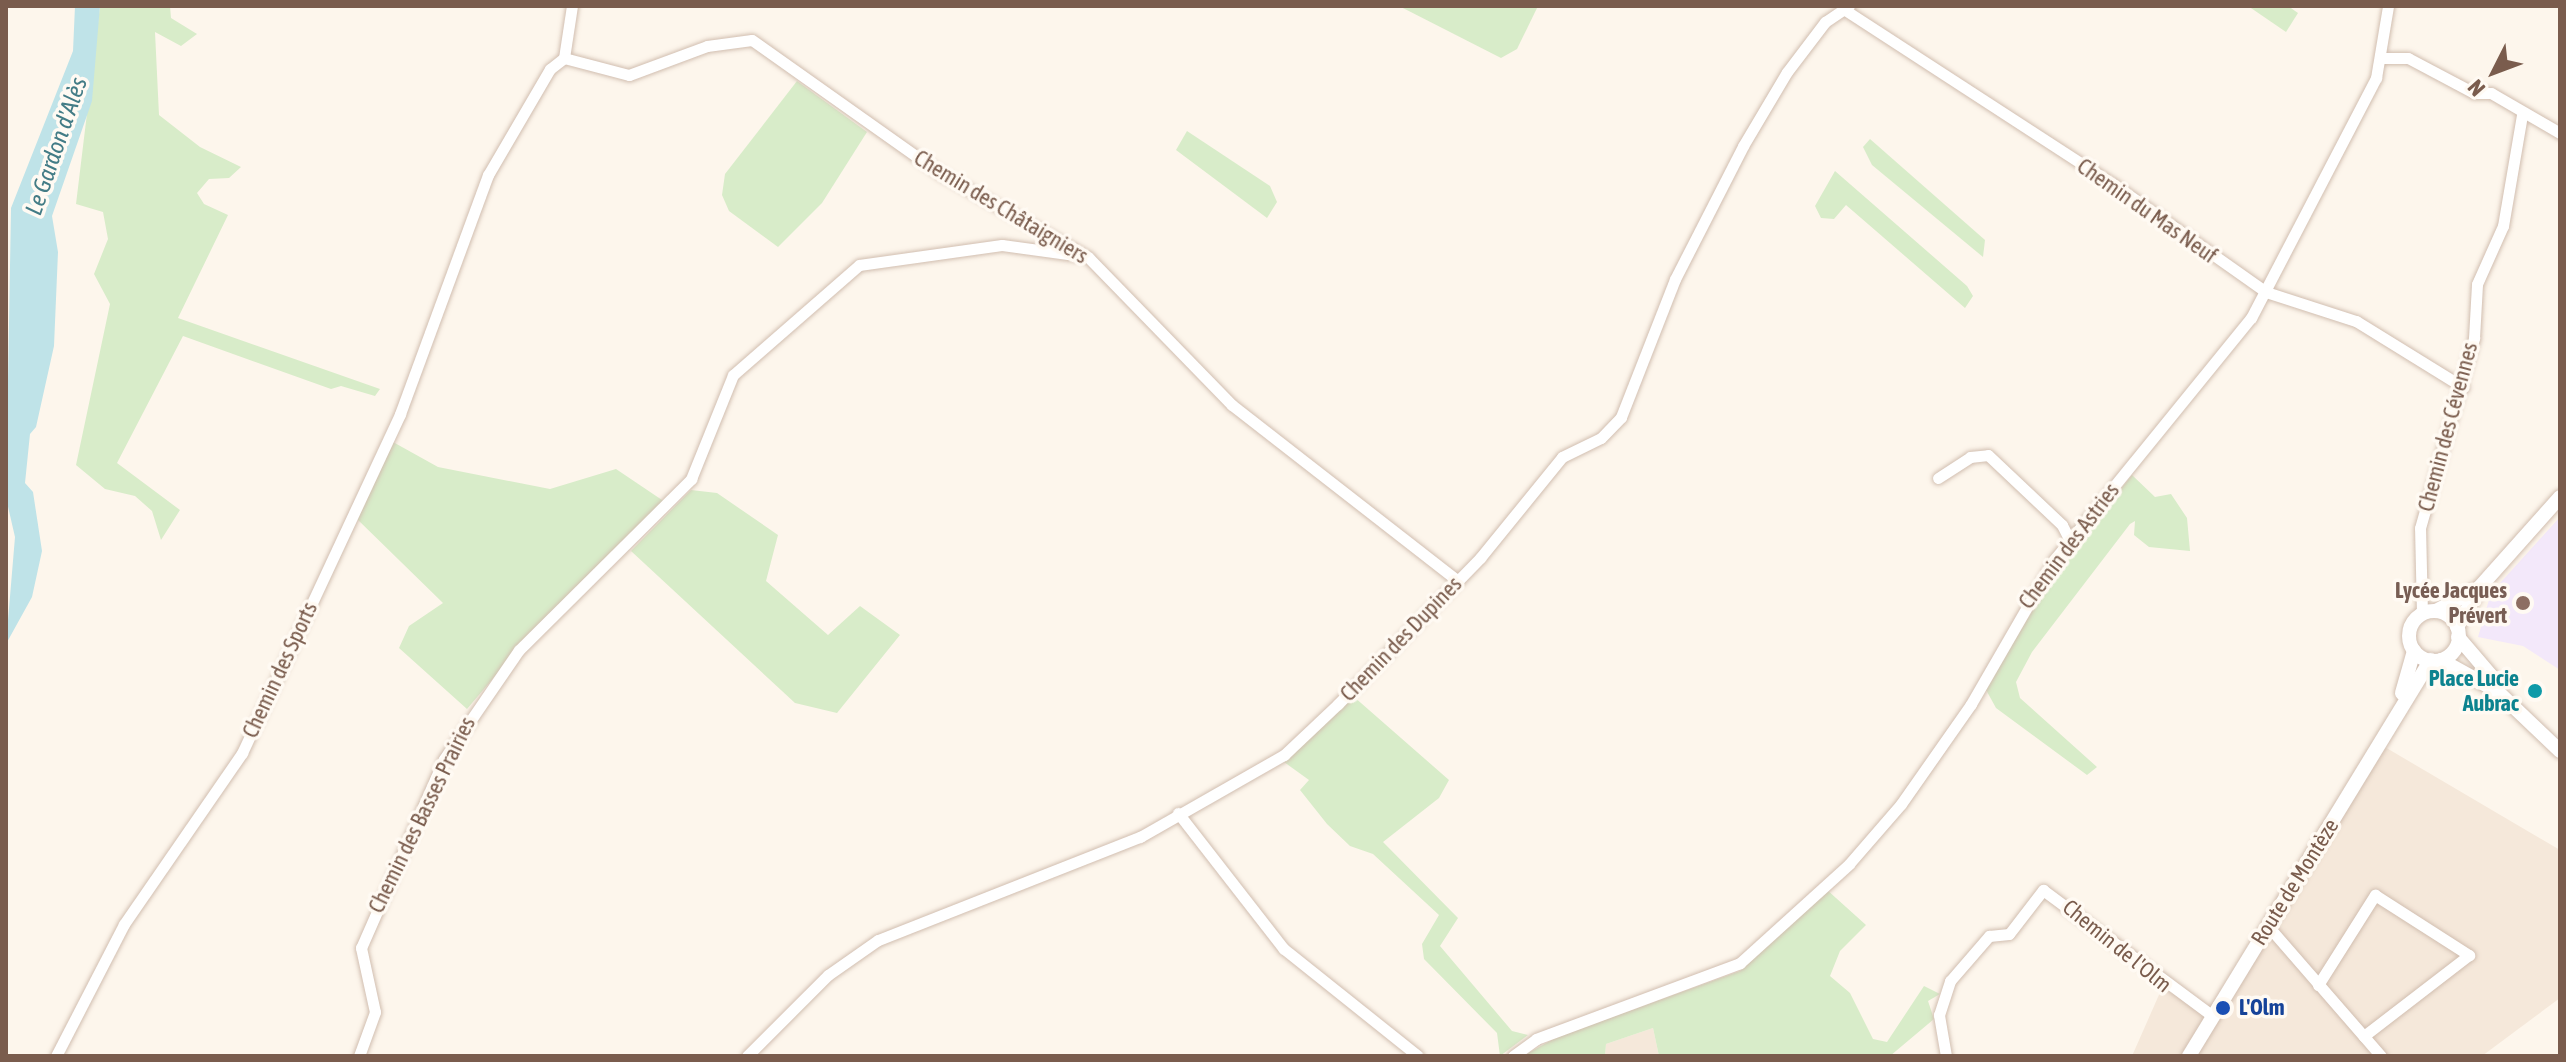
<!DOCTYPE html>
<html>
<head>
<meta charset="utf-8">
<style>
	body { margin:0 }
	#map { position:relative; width:2566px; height:1062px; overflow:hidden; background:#fdf6ec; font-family:"Asap Condensed",sans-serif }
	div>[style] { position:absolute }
	.residential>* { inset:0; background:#f5e8da }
	.education>* { inset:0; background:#f3e8fa }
	.green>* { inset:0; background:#d8ecc9 }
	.water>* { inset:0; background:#bfe3e8 }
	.roads { filter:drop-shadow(0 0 2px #d1beb0) drop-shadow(0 0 2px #d1beb0) }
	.minor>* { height:11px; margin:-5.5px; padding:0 5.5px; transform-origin:5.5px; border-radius:5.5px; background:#fff }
	.tertiary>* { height:14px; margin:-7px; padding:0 7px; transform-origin:7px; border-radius:7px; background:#fff }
	.tertiary>.ring { margin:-7px; padding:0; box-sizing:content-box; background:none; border:14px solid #fff; border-radius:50% }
	.dots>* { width:22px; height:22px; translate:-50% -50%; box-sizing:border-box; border:4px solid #fffaf3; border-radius:50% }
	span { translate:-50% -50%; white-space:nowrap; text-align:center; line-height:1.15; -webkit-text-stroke:7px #fffaf3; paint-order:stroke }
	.street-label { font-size:22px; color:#7a5c4d }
	.education-label { font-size:22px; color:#785e54; font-weight:700 }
	.right { translate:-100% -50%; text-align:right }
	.culture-label { font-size:22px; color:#0d838f; font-weight:700 }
	.transit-label { font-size:22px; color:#164399; font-weight:700 }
	.left { translate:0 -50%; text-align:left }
	.water-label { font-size:24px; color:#437c86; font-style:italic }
	.frame { position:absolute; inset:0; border:8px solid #7a5c4d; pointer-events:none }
	.north { position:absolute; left:2454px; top:32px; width:80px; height:80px; -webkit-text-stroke:6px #fffaf3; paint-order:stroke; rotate:228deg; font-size:22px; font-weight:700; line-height:32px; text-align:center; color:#7a5c4d }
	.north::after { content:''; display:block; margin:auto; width:28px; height:36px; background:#7a5c4d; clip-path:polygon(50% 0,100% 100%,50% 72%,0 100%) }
</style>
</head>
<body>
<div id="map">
	<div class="residential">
		<div style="clip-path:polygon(2378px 743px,2560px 850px,2560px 998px,2482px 1056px,2132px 1056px,2162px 988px,2210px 1014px)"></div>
		<div style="clip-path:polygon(1653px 1028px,1659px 1056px,1605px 1056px,1606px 1044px)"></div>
	</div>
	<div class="education">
		<div style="clip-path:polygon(2560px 517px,2560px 670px,2523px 646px,2478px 637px,2491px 593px)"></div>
	</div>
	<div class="green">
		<div style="clip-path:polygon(100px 6px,170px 6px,171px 18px,197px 34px,181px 46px,155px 32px,159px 115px,200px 147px,241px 167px,229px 178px,209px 179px,197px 193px,204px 204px,228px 215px,178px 318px,380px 389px,375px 396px,341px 386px,331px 389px,183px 336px,117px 463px,180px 510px,161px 540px,152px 511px,135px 496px,105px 489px,76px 465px,110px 304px,94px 274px,108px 239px,103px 212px,76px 204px)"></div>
		<div style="clip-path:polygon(1399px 6px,1538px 6px,1517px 49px,1501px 58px)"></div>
		<div style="clip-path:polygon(2248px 6px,2288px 6px,2298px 13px,2286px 32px)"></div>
		<div style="clip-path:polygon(797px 81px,867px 132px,822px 203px,778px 247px,729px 211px,722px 195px,725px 174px)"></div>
		<div style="clip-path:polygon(1187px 131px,1270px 186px,1277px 202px,1267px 218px,1176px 150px)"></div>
		<div style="clip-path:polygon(1870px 139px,1985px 240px,1983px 257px,1872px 165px,1863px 147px)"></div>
		<div style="clip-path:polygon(1835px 171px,1967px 286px,1973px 296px,1965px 308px,1846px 205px,1834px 219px,1821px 218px,1815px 206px)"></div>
		<div style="clip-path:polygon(393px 442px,438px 467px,550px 489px,616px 469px,665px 502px,540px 623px,467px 709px,399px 648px,409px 626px,443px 603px,357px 519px)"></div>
		<div style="clip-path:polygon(2132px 475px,2155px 497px,2171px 494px,2187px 518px,2190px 551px,2149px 547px,2134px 535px,2135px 521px,2130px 524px,2032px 652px,2016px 682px,2020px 698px,2097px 767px,2087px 775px,1996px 708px,1985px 688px,2063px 561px)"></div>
		<div style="clip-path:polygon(691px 490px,717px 493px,778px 535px,766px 581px,828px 635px,860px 606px,900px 635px,837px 713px,795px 703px,631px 551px)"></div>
		<div style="clip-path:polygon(1353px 696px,1449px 780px,1439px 798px,1383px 842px,1458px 918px,1440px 946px,1512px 1031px,1528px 1035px,1500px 1056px,1497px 1033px,1424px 959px,1422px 944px,1439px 915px,1373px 854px,1350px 846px,1327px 824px,1300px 790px,1309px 780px,1284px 762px)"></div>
		<div style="clip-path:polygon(1826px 889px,1866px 925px,1840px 951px,1830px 976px,1850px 993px,1873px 1039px,1887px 1042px,1924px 986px,1940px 994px,1928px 1001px,1934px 1019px,1890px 1056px,1659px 1056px,1653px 1028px,1606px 1044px,1605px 1056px,1523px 1056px,1557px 1037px,1740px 971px)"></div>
	</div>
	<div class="water">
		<div style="clip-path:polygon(75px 6px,100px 6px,92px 101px,52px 216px,58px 252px,54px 346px,36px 427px,30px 434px,25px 483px,33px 492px,42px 551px,32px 597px,6px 644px,15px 537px,6px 498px,11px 208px,73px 51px)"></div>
	</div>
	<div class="roads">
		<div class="minor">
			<div style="left:1845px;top:10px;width:320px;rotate:33deg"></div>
			<div style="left:2113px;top:184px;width:187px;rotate:35.2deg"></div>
			<div style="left:2266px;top:292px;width:95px;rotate:17.9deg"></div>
			<div style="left:2356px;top:321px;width:126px;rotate:31.7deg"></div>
			<div style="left:564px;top:58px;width:53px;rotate:-81.3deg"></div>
			<div style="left:2384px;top:58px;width:24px"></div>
			<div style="left:2408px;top:58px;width:75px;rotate:27.9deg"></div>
			<div style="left:2474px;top:93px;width:17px"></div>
			<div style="left:2491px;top:93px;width:80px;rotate:30.1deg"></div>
			<div style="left:1938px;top:478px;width:38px;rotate:-33deg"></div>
			<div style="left:1970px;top:457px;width:18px;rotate:-6deg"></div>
			<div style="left:1988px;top:455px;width:102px;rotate:43.4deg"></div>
			<div style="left:2062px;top:525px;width:18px;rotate:63deg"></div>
			<div style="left:2422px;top:614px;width:86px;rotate:-91.3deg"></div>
			<div style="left:2420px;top:528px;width:198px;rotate:-74.1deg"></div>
			<div style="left:2474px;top:338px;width:54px;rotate:-86.8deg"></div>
			<div style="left:2477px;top:284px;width:64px;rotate:-65.9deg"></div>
			<div style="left:2503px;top:226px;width:113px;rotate:-80.3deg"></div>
			<div style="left:1178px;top:813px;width:172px;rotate:52.1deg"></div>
			<div style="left:1284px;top:949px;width:171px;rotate:38.6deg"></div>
			<div style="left:2268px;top:926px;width:172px;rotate:49deg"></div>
			<div style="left:2318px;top:985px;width:107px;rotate:-57.7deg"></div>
			<div style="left:2375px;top:895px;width:112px;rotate:32.6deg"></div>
			<div style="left:2469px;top:955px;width:133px;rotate:142.4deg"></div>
			<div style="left:56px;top:1056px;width:148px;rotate:-62.7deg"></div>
			<div style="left:124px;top:924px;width:208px;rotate:-55.4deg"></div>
			<div style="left:242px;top:753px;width:374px;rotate:-65deg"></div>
			<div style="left:400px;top:414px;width:255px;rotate:-69.8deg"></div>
			<div style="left:488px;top:175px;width:123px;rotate:-59.7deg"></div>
			<div style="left:550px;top:69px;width:18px;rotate:-38deg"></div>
			<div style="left:564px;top:58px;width:67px;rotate:14.7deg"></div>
			<div style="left:629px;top:75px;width:83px;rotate:-20.4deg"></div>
			<div style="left:707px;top:46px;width:45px;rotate:-7.6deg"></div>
			<div style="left:752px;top:40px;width:234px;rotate:35.3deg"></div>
			<div style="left:943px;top:175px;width:167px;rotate:29.5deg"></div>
			<div style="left:1088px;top:257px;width:206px;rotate:45.8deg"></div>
			<div style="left:1232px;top:405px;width:286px;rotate:37.9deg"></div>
			<div style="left:359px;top:1056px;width:47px;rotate:-70deg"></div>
			<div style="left:375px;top:1012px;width:66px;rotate:-102.3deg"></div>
			<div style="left:361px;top:948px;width:206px;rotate:-66.3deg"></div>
			<div style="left:444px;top:759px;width:132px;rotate:-55.5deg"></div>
			<div style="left:519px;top:650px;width:243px;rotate:-44.8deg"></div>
			<div style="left:691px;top:479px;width:112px;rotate:-68deg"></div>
			<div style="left:733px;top:375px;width:167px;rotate:-41.1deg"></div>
			<div style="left:859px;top:265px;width:144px;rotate:-8deg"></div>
			<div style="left:1002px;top:245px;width:81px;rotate:7.8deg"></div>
			<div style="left:747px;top:1056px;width:115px;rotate:-45deg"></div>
			<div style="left:828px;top:975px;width:61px;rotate:-35deg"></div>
			<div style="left:878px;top:940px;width:282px;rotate:-21.5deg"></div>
			<div style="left:1140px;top:837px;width:166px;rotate:-29.7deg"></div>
			<div style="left:1284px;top:755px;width:74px;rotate:-43.4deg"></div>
			<div style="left:1338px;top:704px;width:204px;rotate:-45.8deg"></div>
			<div style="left:1480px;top:558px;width:130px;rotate:-50.9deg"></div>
			<div style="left:1562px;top:457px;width:43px;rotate:-26deg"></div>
			<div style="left:1601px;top:438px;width:29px;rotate:-46deg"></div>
			<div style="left:1621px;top:417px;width:148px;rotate:-68.6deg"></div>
			<div style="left:1675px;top:279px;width:149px;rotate:-62.9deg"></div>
			<div style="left:1743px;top:146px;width:86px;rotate:-59.3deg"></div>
			<div style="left:1787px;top:72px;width:63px;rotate:-52.8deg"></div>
			<div style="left:1825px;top:22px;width:29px;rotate:-34deg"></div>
			<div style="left:1513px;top:1056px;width:29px;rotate:-36deg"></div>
			<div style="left:1536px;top:1039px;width:218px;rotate:-20.4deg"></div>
			<div style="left:1740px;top:963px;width:147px;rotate:-42.2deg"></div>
			<div style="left:1849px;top:864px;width:79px;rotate:-49.1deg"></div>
			<div style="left:1901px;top:804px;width:122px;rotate:-55deg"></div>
			<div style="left:1971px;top:704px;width:166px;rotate:-60deg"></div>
			<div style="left:2054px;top:560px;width:312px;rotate:-50.9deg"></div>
			<div style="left:2251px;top:318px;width:271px;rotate:-62.5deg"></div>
			<div style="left:2376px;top:78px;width:73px;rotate:-80.5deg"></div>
			<div style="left:1946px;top:1056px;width:42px;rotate:-99.7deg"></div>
			<div style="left:1939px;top:1015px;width:36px;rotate:-72deg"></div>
			<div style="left:1950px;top:981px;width:60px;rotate:-49.1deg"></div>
			<div style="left:1989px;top:936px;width:20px;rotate:-6deg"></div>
			<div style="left:2009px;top:934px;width:56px;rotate:-52.3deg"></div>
			<div style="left:2043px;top:890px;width:208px;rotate:36.6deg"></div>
		</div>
		<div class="tertiary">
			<div style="left:2436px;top:611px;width:49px;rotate:-28.1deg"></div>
			<div style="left:2479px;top:588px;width:122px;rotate:-48.3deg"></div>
			<div class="ring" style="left:2409px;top:611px;width:36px;height:36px"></div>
			<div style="left:2457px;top:627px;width:44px;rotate:-59.9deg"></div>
			<div style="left:2458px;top:637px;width:54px;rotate:49.5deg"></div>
			<div style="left:2441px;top:660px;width:64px;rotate:29deg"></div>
			<div style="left:2497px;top:691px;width:87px;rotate:43.6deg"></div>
			<div style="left:2402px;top:693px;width:44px;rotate:-74.1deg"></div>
			<div style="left:2189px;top:1056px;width:464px;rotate:-58.6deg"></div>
		</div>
	</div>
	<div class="dots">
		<div style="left:2523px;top:603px;background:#8d6e63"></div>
		<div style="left:2535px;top:691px;background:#0f9aa8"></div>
		<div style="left:2223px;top:1008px;background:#1a4fb4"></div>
	</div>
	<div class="street-label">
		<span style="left:1001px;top:207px;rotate:31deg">Chemin des Châtaigniers</span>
		<span style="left:2147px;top:211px;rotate:35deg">Chemin du Mas Neuf</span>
		<span style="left:2448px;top:427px;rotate:-75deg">Chemin des Cévennes</span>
		<span style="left:2069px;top:546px;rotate:-53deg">Chemin des Astries</span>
		<span style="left:1401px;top:639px;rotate:-46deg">Chemin des Dupines</span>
		<span style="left:280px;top:670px;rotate:-65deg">Chemin des Sports</span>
		<span style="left:422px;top:815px;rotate:-64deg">Chemin des Basses Prairies</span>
		<span style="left:2295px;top:882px;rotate:-58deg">Route de Montèze</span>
		<span style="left:2117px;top:946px;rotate:39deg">Chemin de l'Olm</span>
	</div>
	<div class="education-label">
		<span class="right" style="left:2507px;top:603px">Lycée Jacques<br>Prévert</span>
	</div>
	<div class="culture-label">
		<span class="right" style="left:2519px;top:691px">Place Lucie<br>Aubrac</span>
	</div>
	<div class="transit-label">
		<span class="left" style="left:2239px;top:1008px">L'Olm</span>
	</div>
	<div class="water-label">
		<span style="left:56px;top:146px;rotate:-71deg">Le Gardon d'Alès</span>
	</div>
	<div class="frame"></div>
	<div class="north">N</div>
</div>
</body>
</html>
